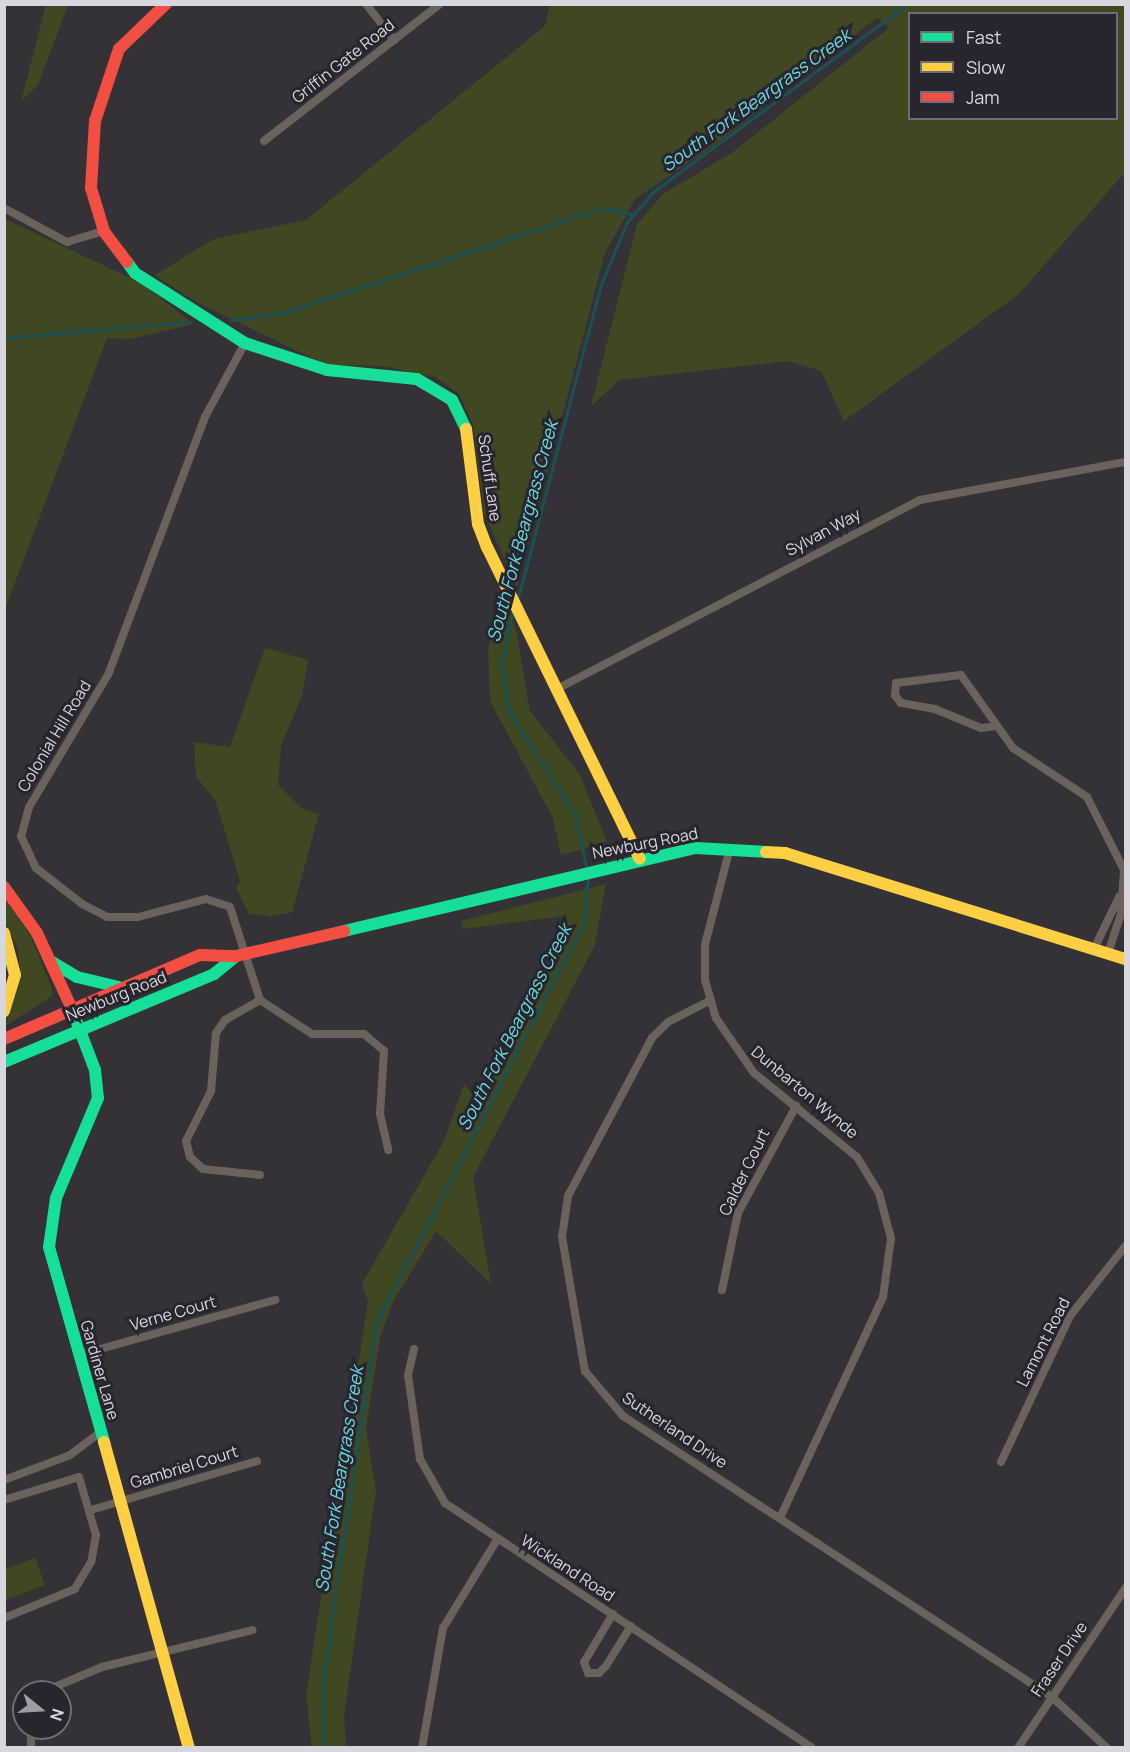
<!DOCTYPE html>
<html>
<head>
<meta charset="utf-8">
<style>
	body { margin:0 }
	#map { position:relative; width:1130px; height:1752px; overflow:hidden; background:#343237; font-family:Manrope,sans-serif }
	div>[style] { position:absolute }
	.green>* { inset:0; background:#404821 }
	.stream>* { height:3px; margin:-1.5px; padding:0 1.5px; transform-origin:1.5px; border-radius:1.5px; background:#1a5155 }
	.street>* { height:8px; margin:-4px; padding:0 4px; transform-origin:4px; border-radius:4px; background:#6a625b }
	.fast>* { height:12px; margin:-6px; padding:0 6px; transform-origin:6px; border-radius:6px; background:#16e098 }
	.slow>* { height:12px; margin:-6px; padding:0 6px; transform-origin:6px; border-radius:6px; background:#ffcf43 }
	.jam>* { height:12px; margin:-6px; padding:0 6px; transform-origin:6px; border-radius:6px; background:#f24e42 }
	span { translate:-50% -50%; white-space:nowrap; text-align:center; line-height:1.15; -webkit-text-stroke:6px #29252f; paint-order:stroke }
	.street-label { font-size:16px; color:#d9d7de }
	.water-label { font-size:18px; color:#66dce3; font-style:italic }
	.frame { position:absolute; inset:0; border:6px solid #d9d7de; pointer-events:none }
	.legend { position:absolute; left:908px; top:12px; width:210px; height:108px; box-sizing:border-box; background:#29252f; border:2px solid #6f6c75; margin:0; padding:8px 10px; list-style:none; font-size:18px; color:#d9d7de }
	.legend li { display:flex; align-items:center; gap:12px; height:30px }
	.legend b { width:30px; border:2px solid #6f6c75 }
	.north { position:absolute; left:12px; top:1680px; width:60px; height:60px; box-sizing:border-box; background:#29252f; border:2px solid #6f6c75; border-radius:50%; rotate:108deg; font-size:16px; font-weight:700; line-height:24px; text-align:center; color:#d9d7de }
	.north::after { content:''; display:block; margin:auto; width:21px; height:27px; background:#9f9da4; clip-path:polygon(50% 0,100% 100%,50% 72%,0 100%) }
</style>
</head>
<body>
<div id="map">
	<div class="green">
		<div style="clip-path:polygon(46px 5px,68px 5px,38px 85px,21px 101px)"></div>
		<div style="clip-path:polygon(evenodd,550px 5px,1125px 5px,1125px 172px,1019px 294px,844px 421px,821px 371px,788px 361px,620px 380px,591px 406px,637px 224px,663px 194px,733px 152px,889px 28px,878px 17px,717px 143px,635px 199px,605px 253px,517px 588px,484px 513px,473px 424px,459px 394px,435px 377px,382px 366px,327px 365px,196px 302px,155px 275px,214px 239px,306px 220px,545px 26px,550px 5px,910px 14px,1116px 14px,1116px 118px,910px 118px,910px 14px)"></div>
		<div style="clip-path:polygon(5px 219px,141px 283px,194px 324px,130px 339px,107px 338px,5px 609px)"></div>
		<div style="clip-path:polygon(503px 598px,516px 629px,530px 711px,580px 775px,607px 842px,561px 855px,553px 818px,490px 701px,488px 650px)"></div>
		<div style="clip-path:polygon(265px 648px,308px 660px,302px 696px,281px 745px,278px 785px,302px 809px,319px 814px,292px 912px,271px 916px,249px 914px,236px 888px,240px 881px,216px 802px,196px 776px,194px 742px,230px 747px)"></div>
		<div style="clip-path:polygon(606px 884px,594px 947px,473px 1177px,491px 1284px,436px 1231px,393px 1302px,380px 1337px,366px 1428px,376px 1490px,344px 1716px,346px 1747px,312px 1747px,306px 1694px,368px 1302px,362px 1284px,444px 1141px,464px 1084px,474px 1095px,488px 1089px,567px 925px,563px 916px,463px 929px,461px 921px)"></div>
		<div style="clip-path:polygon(5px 899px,30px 935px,52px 989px,52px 996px,5px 1026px,21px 977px,18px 949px,5px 922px)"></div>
		<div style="clip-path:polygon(35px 1558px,45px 1585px,5px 1600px,5px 1569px)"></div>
	</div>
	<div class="stream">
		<div style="left:231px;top:320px;width:51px;rotate:-7.8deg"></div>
		<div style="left:282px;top:313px;width:339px;rotate:-18.1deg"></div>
		<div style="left:604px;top:208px;width:31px;rotate:13deg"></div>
		<div style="left:4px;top:338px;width:185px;rotate:-5deg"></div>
		<div style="left:518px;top:598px;width:325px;rotate:-75.2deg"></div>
		<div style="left:601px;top:284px;width:67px;rotate:-67.2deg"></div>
		<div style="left:627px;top:222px;width:41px;rotate:-48.9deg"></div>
		<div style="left:654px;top:191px;width:315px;rotate:-36.4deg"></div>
		<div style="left:513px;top:610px;width:57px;rotate:102.1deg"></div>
		<div style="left:501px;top:666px;width:47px;rotate:80.1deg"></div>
		<div style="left:509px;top:712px;width:122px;rotate:57.3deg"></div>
		<div style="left:575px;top:815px;width:57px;rotate:77.9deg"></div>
		<div style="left:324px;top:1748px;width:58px;rotate:-91deg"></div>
		<div style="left:323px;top:1690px;width:77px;rotate:-83.2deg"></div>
		<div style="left:332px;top:1614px;width:294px;rotate:-81.4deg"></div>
		<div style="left:376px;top:1323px;width:452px;rotate:-62.6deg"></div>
		<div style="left:584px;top:922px;width:45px;rotate:-84.9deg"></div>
	</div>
	<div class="street">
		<div style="left:366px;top:4px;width:46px;rotate:52.1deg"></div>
		<div style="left:264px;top:141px;width:223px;rotate:-37.9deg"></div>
		<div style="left:4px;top:208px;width:72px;rotate:28.4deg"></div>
		<div style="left:67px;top:242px;width:39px;rotate:-17deg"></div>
		<div style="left:245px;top:343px;width:84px;rotate:118.4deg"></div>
		<div style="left:205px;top:417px;width:273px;rotate:110.6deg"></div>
		<div style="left:109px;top:673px;width:156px;rotate:120.8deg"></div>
		<div style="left:29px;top:807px;width:30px;rotate:105deg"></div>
		<div style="left:21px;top:836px;width:35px;rotate:65deg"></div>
		<div style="left:36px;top:868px;width:58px;rotate:38deg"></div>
		<div style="left:82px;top:904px;width:28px;rotate:27deg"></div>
		<div style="left:107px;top:917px;width:31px"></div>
		<div style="left:138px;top:917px;width:70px;rotate:-14.8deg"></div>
		<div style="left:206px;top:899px;width:25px;rotate:18deg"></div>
		<div style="left:230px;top:907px;width:98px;rotate:72.1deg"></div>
		<div style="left:260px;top:1000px;width:62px;rotate:33.2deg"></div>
		<div style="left:312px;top:1034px;width:52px"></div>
		<div style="left:364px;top:1034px;width:26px;rotate:40deg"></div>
		<div style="left:384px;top:1051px;width:63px;rotate:93.6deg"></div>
		<div style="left:380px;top:1114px;width:37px;rotate:77deg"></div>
		<div style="left:555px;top:690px;width:411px;rotate:-27.5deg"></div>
		<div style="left:920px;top:500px;width:209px;rotate:-10.5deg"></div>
		<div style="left:996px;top:726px;width:15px;rotate:172deg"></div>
		<div style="left:981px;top:728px;width:50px;rotate:-157.6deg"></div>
		<div style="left:935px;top:709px;width:35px;rotate:-170deg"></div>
		<div style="left:901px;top:703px;width:10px;rotate:-127deg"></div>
		<div style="left:895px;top:695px;width:12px;rotate:-85deg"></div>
		<div style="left:896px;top:683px;width:65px;rotate:-7deg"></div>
		<div style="left:961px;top:675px;width:90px;rotate:54.5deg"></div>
		<div style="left:1013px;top:748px;width:89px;rotate:33.5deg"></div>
		<div style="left:1087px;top:797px;width:82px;rotate:63.1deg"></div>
		<div style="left:1124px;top:870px;width:44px;rotate:93.9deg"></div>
		<div style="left:1121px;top:914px;width:41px;rotate:108.4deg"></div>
		<div style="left:730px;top:848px;width:100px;rotate:104.5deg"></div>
		<div style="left:705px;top:945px;width:35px;rotate:90deg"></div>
		<div style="left:705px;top:980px;width:40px;rotate:74deg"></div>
		<div style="left:716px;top:1018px;width:67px;rotate:55.4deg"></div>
		<div style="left:754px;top:1073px;width:133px;rotate:39.2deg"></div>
		<div style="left:857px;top:1157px;width:42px;rotate:58.6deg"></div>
		<div style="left:879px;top:1193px;width:47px;rotate:75.1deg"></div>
		<div style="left:891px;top:1238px;width:60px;rotate:97.7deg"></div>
		<div style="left:883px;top:1297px;width:244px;rotate:115deg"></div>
		<div style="left:1094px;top:949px;width:58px;rotate:-64.3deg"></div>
		<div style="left:709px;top:1001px;width:46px;rotate:152.9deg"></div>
		<div style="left:668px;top:1022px;width:23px;rotate:135deg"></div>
		<div style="left:652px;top:1038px;width:179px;rotate:118deg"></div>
		<div style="left:568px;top:1196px;width:41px;rotate:98.3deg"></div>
		<div style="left:562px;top:1237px;width:136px;rotate:80.3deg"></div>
		<div style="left:585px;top:1371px;width:59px;rotate:49.8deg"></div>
		<div style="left:623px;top:1416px;width:513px;rotate:33.23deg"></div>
		<div style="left:1052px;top:1697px;width:75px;rotate:42.8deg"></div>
		<div style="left:260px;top:1175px;width:57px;rotate:-174deg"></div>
		<div style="left:203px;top:1169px;width:18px;rotate:-137deg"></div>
		<div style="left:190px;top:1157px;width:16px;rotate:-104deg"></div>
		<div style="left:186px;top:1141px;width:56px;rotate:-63.4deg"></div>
		<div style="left:211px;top:1091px;width:58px;rotate:-85.1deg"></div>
		<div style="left:216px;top:1033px;width:16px;rotate:-55deg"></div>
		<div style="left:225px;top:1020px;width:40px;rotate:-29.7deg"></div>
		<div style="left:722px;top:1290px;width:79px;rotate:-78.3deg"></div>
		<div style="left:738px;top:1213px;width:122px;rotate:-61.5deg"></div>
		<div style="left:414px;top:1349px;width:27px;rotate:103deg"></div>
		<div style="left:408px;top:1375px;width:85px;rotate:81.9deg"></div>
		<div style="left:420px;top:1459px;width:51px;rotate:60.4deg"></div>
		<div style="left:445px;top:1503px;width:441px;rotate:33.7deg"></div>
		<div style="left:79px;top:1355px;width:204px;rotate:-15.7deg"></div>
		<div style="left:1001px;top:1462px;width:161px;rotate:-64.7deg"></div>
		<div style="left:1070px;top:1316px;width:90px;rotate:-51.7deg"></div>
		<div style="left:4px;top:1480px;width:71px;rotate:-20.7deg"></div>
		<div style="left:70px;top:1455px;width:38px;rotate:-37deg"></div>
		<div style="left:4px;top:1500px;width:78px;rotate:-17deg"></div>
		<div style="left:79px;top:1477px;width:60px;rotate:73.7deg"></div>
		<div style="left:96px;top:1535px;width:27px;rotate:100deg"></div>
		<div style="left:91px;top:1562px;width:31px;rotate:121deg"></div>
		<div style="left:75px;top:1589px;width:77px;rotate:157.8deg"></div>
		<div style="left:91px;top:1510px;width:173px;rotate:-16.4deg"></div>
		<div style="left:613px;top:1614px;width:56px;rotate:121.1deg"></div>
		<div style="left:584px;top:1662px;width:12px;rotate:70deg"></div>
		<div style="left:588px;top:1673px;width:11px"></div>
		<div style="left:599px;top:1673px;width:10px;rotate:-45deg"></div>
		<div style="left:606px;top:1666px;width:47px;rotate:-58deg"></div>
		<div style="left:43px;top:1692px;width:64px;rotate:-23deg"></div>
		<div style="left:102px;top:1667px;width:155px;rotate:-13.8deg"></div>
		<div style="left:31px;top:1748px;width:20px;rotate:-90deg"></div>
		<div style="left:422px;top:1748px;width:122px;rotate:-80.1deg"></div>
		<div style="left:443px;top:1628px;width:103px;rotate:-58.5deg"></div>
		<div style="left:1018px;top:1748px;width:194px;rotate:-56.1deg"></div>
	</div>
	<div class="fast">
		<div style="left:127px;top:262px;width:14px;rotate:54deg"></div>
		<div style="left:135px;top:273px;width:130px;rotate:32.5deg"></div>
		<div style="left:245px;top:343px;width:86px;rotate:18.2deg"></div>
		<div style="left:327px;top:370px;width:90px;rotate:5.7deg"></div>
		<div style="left:417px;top:379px;width:41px;rotate:31deg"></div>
		<div style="left:452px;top:400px;width:32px;rotate:64deg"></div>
		<div style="left:344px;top:931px;width:361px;rotate:-13.3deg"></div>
		<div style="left:695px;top:848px;width:71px;rotate:3.2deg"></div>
		<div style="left:52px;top:962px;width:29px;rotate:31deg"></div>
		<div style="left:77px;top:977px;width:43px;rotate:13.4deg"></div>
		<div style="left:71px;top:1007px;width:67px;rotate:69.1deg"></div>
		<div style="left:95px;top:1070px;width:28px;rotate:84deg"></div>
		<div style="left:98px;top:1098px;width:108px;rotate:112.8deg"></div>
		<div style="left:56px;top:1198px;width:49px;rotate:98.1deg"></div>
		<div style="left:49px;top:1247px;width:203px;rotate:74.2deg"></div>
		<div style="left:4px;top:1062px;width:228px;rotate:-22.7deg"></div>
		<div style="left:214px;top:974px;width:28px;rotate:-39deg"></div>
	</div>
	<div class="slow">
		<div style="left:466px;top:429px;width:96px;rotate:82.8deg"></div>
		<div style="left:478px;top:524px;width:25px;rotate:69deg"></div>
		<div style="left:487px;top:547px;width:347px;rotate:63.9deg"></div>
		<div style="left:766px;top:852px;width:19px;rotate:3deg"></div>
		<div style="left:785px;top:853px;width:357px;rotate:17.3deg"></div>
		<div style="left:4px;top:933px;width:43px;rotate:75.3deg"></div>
		<div style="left:15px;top:975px;width:38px;rotate:107deg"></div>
		<div style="left:104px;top:1442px;width:318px;rotate:74.5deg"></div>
	</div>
	<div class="jam">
		<div style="left:127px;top:262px;width:39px;rotate:-127deg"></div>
		<div style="left:104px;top:231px;width:45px;rotate:-106.8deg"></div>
		<div style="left:91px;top:188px;width:67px;rotate:-86.6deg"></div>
		<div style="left:95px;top:121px;width:76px;rotate:-71.6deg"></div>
		<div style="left:119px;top:49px;width:65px;rotate:-43.8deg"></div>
		<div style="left:4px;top:887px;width:57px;rotate:54.3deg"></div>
		<div style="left:37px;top:933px;width:81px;rotate:65.3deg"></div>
		<div style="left:4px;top:1039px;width:213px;rotate:-23.2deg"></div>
		<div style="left:200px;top:955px;width:36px;rotate:2deg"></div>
		<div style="left:236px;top:956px;width:111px;rotate:-13deg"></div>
	</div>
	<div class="street-label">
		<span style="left:343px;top:61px;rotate:-38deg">Griffin Gate Road</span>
		<span style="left:490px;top:478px;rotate:82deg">Schuff Lane</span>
		<span style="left:823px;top:532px;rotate:-28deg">Sylvan Way</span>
		<span style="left:54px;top:736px;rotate:-59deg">Colonial Hill Road</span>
		<span style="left:645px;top:843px;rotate:-11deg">Newburg Road</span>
		<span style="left:116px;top:996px;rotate:-22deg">Newburg Road</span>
		<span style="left:805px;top:1092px;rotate:40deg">Dunbarton Wynde</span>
		<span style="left:744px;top:1172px;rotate:-64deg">Calder Court</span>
		<span style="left:173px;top:1313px;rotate:-16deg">Verne Court</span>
		<span style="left:1043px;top:1342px;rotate:-63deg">Lamont Road</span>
		<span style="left:100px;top:1370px;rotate:74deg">Gardiner Lane</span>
		<span style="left:675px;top:1430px;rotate:34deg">Sutherland Drive</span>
		<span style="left:184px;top:1467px;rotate:-17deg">Gambriel Court</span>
		<span style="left:568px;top:1568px;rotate:33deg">Wickland Road</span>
		<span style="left:1059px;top:1659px;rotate:-56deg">Fraser Drive</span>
	</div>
	<div class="water-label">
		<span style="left:756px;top:100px;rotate:-36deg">South Fork Beargrass Creek</span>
		<span style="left:522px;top:531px;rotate:-75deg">South Fork Beargrass Creek</span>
		<span style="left:514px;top:1027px;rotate:-63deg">South Fork Beargrass Creek</span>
		<span style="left:339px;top:1479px;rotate:-81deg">South Fork Beargrass Creek</span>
	</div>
	<div class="frame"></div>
	<ul class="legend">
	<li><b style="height:8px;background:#16e098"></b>Fast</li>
	<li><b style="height:8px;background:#ffcf43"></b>Slow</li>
	<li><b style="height:8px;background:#f24e42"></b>Jam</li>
	</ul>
	<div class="north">N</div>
</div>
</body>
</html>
